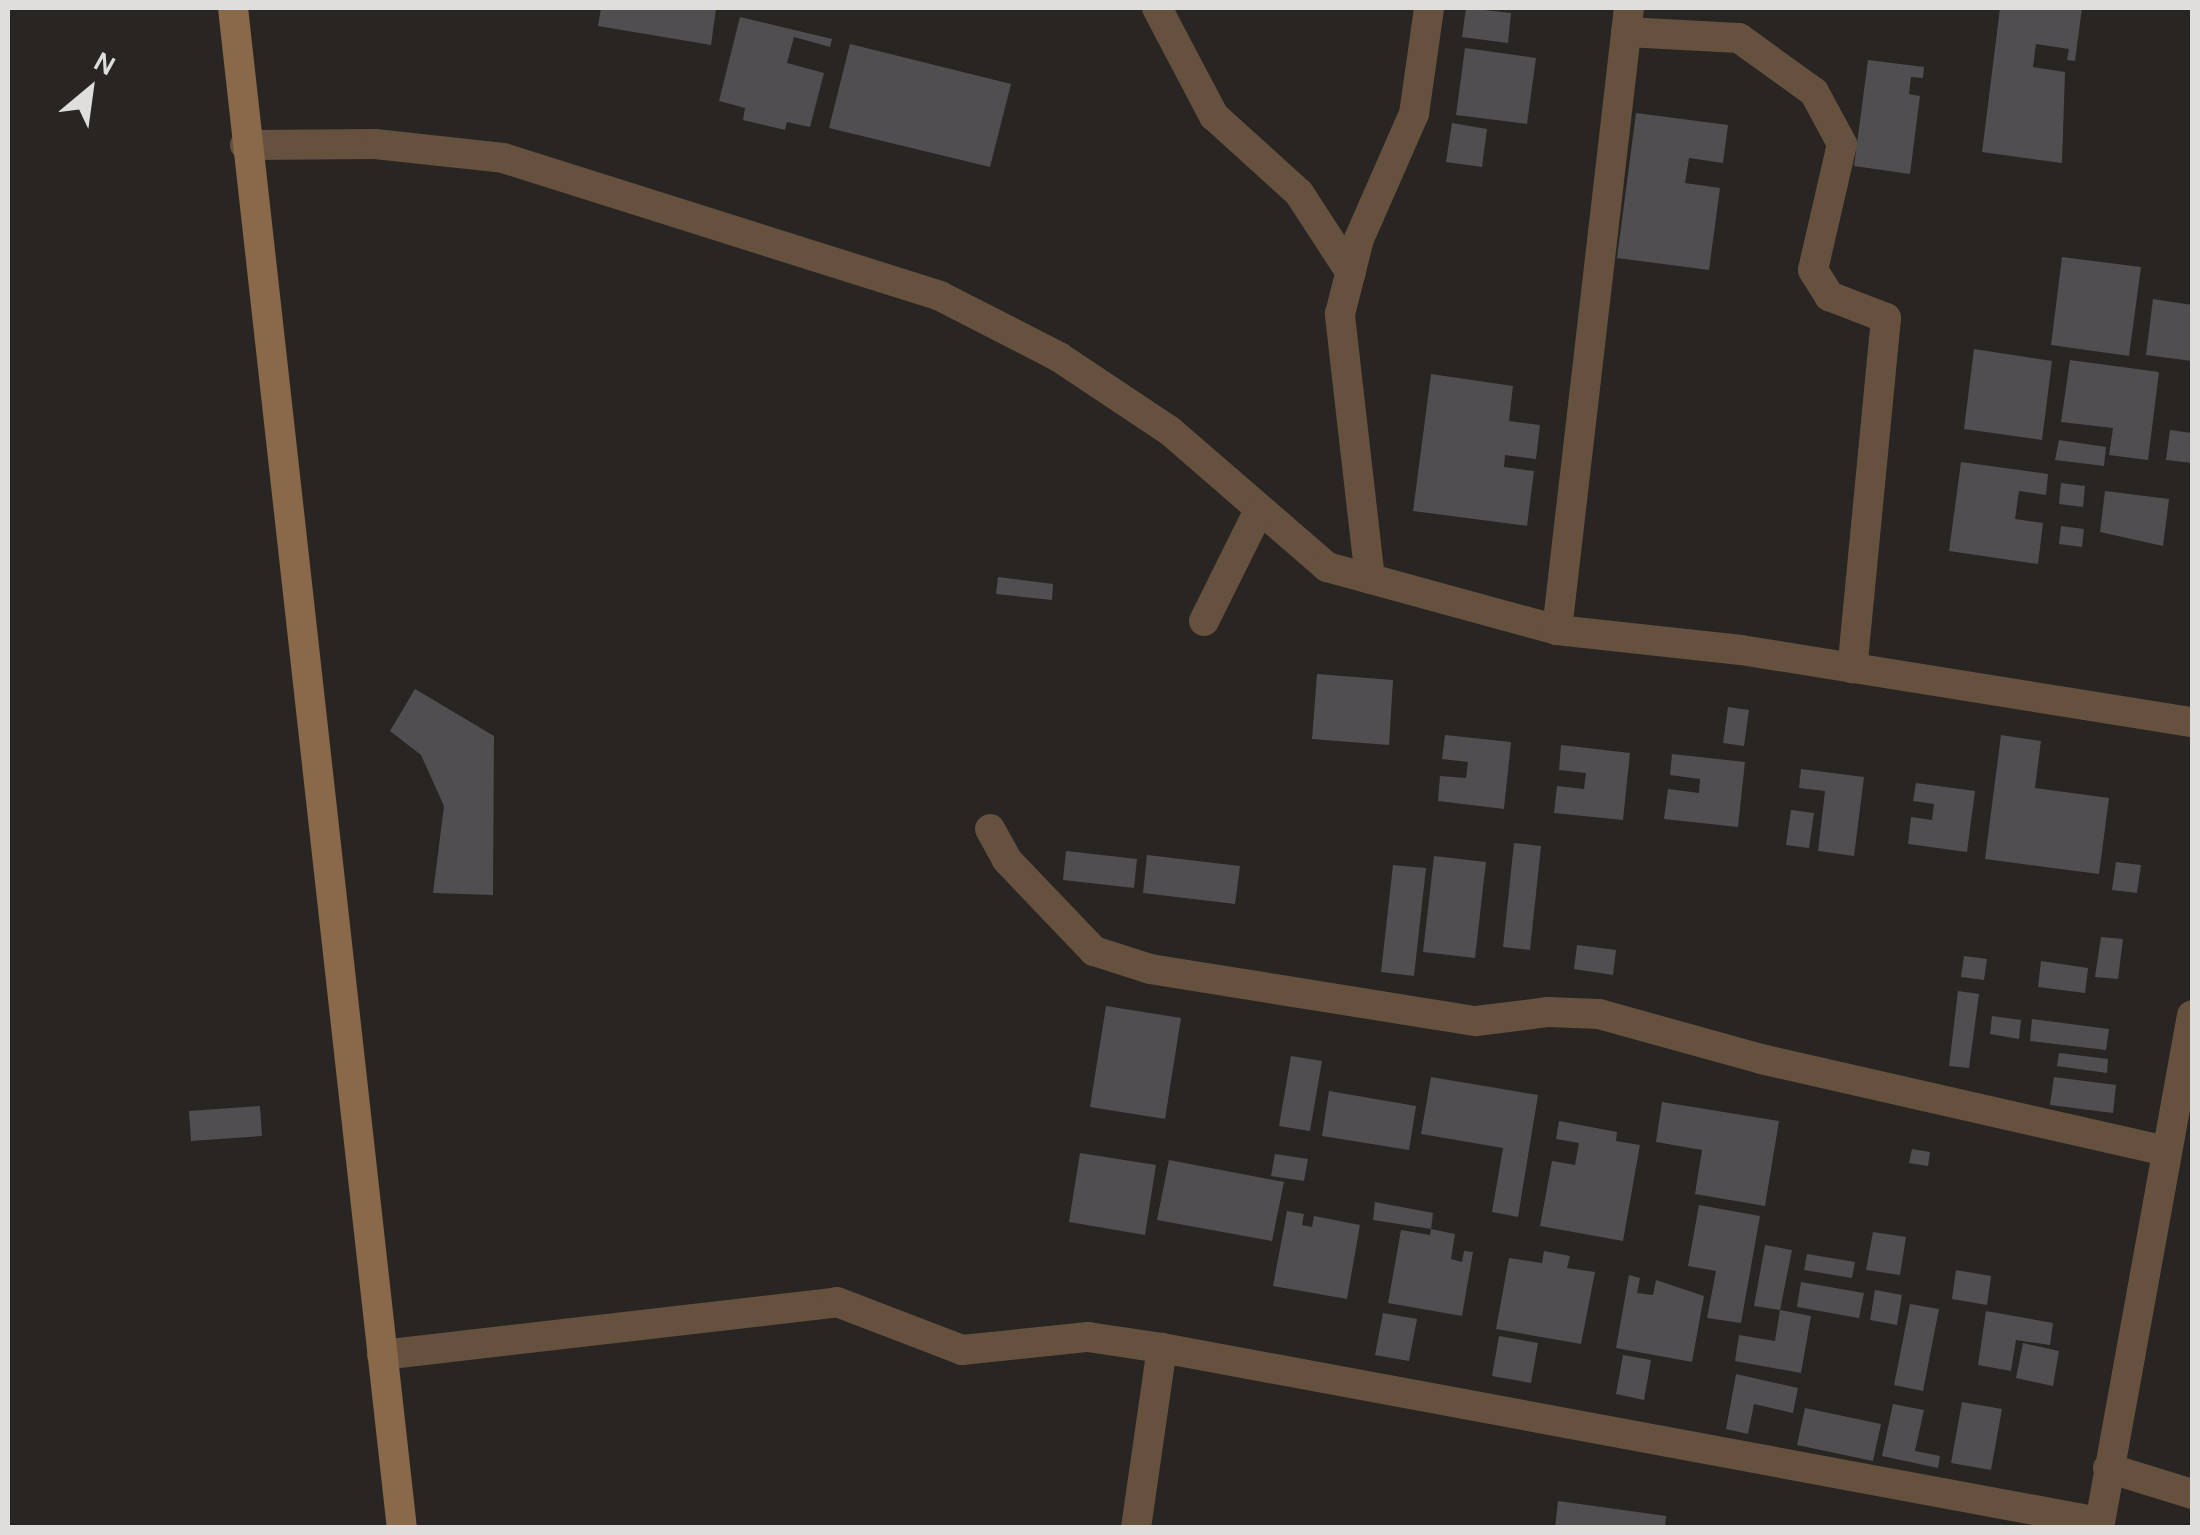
<!DOCTYPE html>
<html>
<head>
<meta charset="utf-8">
<style>
	body { margin:0 }
	#map { position:relative; width:2200px; height:1535px; overflow:hidden; background:#282523; font-family:Karla,sans-serif }
	div>[style] { position:absolute }
	.building>* { inset:0; background:#504e51 }
	.street>* { height:30px; margin:-15px; padding:0 15px; transform-origin:15px; border-radius:15px; background:#66513f }
	.secondary>* { height:30px; margin:-15px; padding:0 15px; transform-origin:15px; border-radius:15px; background:#8a694b }
	span { translate:-50% -50%; white-space:nowrap; text-align:center; line-height:1.15; -webkit-text-stroke:9px #282523; paint-order:stroke }
	.frame { position:absolute; inset:0; border:10px solid #e0dedc; pointer-events:none }
	.north { position:absolute; left:40px; top:40px; width:100px; height:100px; -webkit-text-stroke:8px #282523; paint-order:stroke; rotate:29deg; font-size:28px; font-weight:700; line-height:40px; text-align:center; color:#e0dedc }
	.north::after { content:''; display:block; margin:auto; width:35px; height:45px; background:#e0dedc; clip-path:polygon(50% 0,100% 100%,50% 72%,0 100%) }
</style>
</head>
<body>
<div id="map">
	<div class="building">
		<div style="clip-path:polygon(601px 8px,716px 9px,711px 45px,598px 26px)"></div>
		<div style="clip-path:polygon(1466px 8px,1511px 13px,1508px 43px,1462px 37px)"></div>
		<div style="clip-path:polygon(2000px 8px,2082px 8px,2075px 61px,2067px 60px,2069px 49px,2036px 44px,2033px 67px,2065px 72px,2062px 163px,1982px 152px)"></div>
		<div style="clip-path:polygon(740px 17px,832px 39px,830px 47px,794px 37px,787px 63px,824px 73px,810px 127px,787px 122px,785px 130px,743px 120px,745px 108px,719px 101px)"></div>
		<div style="clip-path:polygon(850px 44px,1011px 84px,990px 167px,829px 128px)"></div>
		<div style="clip-path:polygon(1465px 48px,1536px 58px,1527px 124px,1456px 115px)"></div>
		<div style="clip-path:polygon(1868px 60px,1924px 67px,1923px 78px,1911px 77px,1909px 94px,1920px 96px,1910px 174px,1854px 166px)"></div>
		<div style="clip-path:polygon(1636px 113px,1728px 125px,1723px 163px,1689px 158px,1685px 183px,1720px 188px,1709px 270px,1617px 258px)"></div>
		<div style="clip-path:polygon(1452px 123px,1487px 129px,1482px 167px,1446px 162px)"></div>
		<div style="clip-path:polygon(2062px 257px,2141px 267px,2129px 356px,2051px 345px)"></div>
		<div style="clip-path:polygon(2153px 299px,2192px 305px,2192px 361px,2146px 355px)"></div>
		<div style="clip-path:polygon(1974px 349px,2052px 361px,2042px 440px,1964px 429px)"></div>
		<div style="clip-path:polygon(2070px 360px,2159px 372px,2148px 460px,2109px 455px,2113px 428px,2061px 422px)"></div>
		<div style="clip-path:polygon(1431px 374px,1513px 386px,1509px 421px,1540px 425px,1536px 459px,1505px 455px,1504px 467px,1534px 471px,1527px 526px,1413px 511px)"></div>
		<div style="clip-path:polygon(2170px 430px,2192px 433px,2192px 463px,2166px 460px)"></div>
		<div style="clip-path:polygon(2059px 440px,2106px 447px,2104px 466px,2055px 460px)"></div>
		<div style="clip-path:polygon(1961px 462px,2048px 474px,2046px 495px,2019px 491px,2015px 519px,2043px 523px,2038px 564px,1949px 551px)"></div>
		<div style="clip-path:polygon(2061px 483px,2085px 486px,2083px 507px,2059px 504px)"></div>
		<div style="clip-path:polygon(2105px 491px,2169px 499px,2163px 546px,2100px 532px)"></div>
		<div style="clip-path:polygon(2061px 526px,2084px 529px,2082px 547px,2059px 544px)"></div>
		<div style="clip-path:polygon(998px 577px,1053px 584px,1052px 600px,996px 594px)"></div>
		<div style="clip-path:polygon(1317px 674px,1393px 680px,1389px 745px,1312px 739px)"></div>
		<div style="clip-path:polygon(415px 689px,494px 736px,493px 895px,433px 893px,444px 806px,421px 755px,390px 731px)"></div>
		<div style="clip-path:polygon(1728px 707px,1749px 710px,1744px 746px,1723px 743px)"></div>
		<div style="clip-path:polygon(1445px 735px,1511px 742px,1504px 809px,1438px 801px,1440px 776px,1466px 778px,1468px 762px,1442px 759px)"></div>
		<div style="clip-path:polygon(2001px 735px,2041px 741px,2035px 788px,2109px 798px,2099px 874px,1985px 859px)"></div>
		<div style="clip-path:polygon(1561px 745px,1630px 753px,1623px 820px,1554px 813px,1557px 786px,1584px 789px,1586px 773px,1559px 770px)"></div>
		<div style="clip-path:polygon(1672px 754px,1745px 762px,1738px 827px,1664px 819px,1668px 789px,1699px 793px,1700px 779px,1670px 775px)"></div>
		<div style="clip-path:polygon(1801px 769px,1864px 777px,1854px 856px,1818px 851px,1825px 791px,1799px 788px)"></div>
		<div style="clip-path:polygon(1916px 783px,1975px 791px,1967px 852px,1908px 844px,1911px 817px,1932px 820px,1934px 804px,1913px 801px)"></div>
		<div style="clip-path:polygon(1791px 810px,1814px 813px,1809px 848px,1786px 845px)"></div>
		<div style="clip-path:polygon(1514px 843px,1541px 846px,1530px 950px,1503px 947px)"></div>
		<div style="clip-path:polygon(1066px 851px,1137px 859px,1134px 888px,1063px 880px)"></div>
		<div style="clip-path:polygon(1147px 855px,1240px 866px,1235px 904px,1143px 893px)"></div>
		<div style="clip-path:polygon(1434px 856px,1486px 862px,1475px 958px,1423px 952px)"></div>
		<div style="clip-path:polygon(2116px 862px,2141px 865px,2137px 893px,2112px 890px)"></div>
		<div style="clip-path:polygon(1393px 865px,1426px 868px,1414px 976px,1381px 972px)"></div>
		<div style="clip-path:polygon(2101px 937px,2123px 939px,2118px 979px,2095px 977px)"></div>
		<div style="clip-path:polygon(1577px 945px,1616px 950px,1613px 975px,1574px 969px)"></div>
		<div style="clip-path:polygon(1964px 956px,1987px 959px,1984px 980px,1961px 977px)"></div>
		<div style="clip-path:polygon(2041px 961px,2088px 968px,2085px 993px,2038px 987px)"></div>
		<div style="clip-path:polygon(1958px 991px,1979px 994px,1969px 1068px,1949px 1066px)"></div>
		<div style="clip-path:polygon(1106px 1006px,1181px 1018px,1165px 1119px,1090px 1107px)"></div>
		<div style="clip-path:polygon(1992px 1016px,2021px 1020px,2019px 1039px,1990px 1034px)"></div>
		<div style="clip-path:polygon(2032px 1019px,2109px 1029px,2106px 1050px,2030px 1041px)"></div>
		<div style="clip-path:polygon(2059px 1053px,2108px 1059px,2107px 1073px,2057px 1066px)"></div>
		<div style="clip-path:polygon(1291px 1056px,1322px 1061px,1310px 1131px,1279px 1126px)"></div>
		<div style="clip-path:polygon(1431px 1077px,1538px 1095px,1518px 1217px,1492px 1212px,1503px 1148px,1421px 1134px)"></div>
		<div style="clip-path:polygon(2054px 1077px,2116px 1085px,2113px 1113px,2050px 1105px)"></div>
		<div style="clip-path:polygon(1329px 1091px,1416px 1106px,1409px 1150px,1322px 1136px)"></div>
		<div style="clip-path:polygon(1662px 1102px,1779px 1121px,1765px 1206px,1695px 1194px,1702px 1150px,1656px 1142px)"></div>
		<div style="clip-path:polygon(260px 1106px,262px 1136px,191px 1141px,189px 1111px)"></div>
		<div style="clip-path:polygon(1559px 1121px,1617px 1132px,1616px 1141px,1640px 1145px,1623px 1241px,1540px 1226px,1552px 1161px,1575px 1165px,1579px 1143px,1556px 1139px)"></div>
		<div style="clip-path:polygon(1912px 1149px,1930px 1152px,1928px 1166px,1909px 1163px)"></div>
		<div style="clip-path:polygon(1080px 1153px,1156px 1165px,1145px 1235px,1069px 1222px)"></div>
		<div style="clip-path:polygon(1275px 1154px,1308px 1159px,1304px 1181px,1271px 1176px)"></div>
		<div style="clip-path:polygon(1169px 1160px,1284px 1182px,1272px 1241px,1157px 1220px)"></div>
		<div style="clip-path:polygon(1375px 1202px,1433px 1213px,1431px 1229px,1373px 1220px)"></div>
		<div style="clip-path:polygon(1699px 1205px,1760px 1216px,1741px 1323px,1707px 1318px,1716px 1271px,1688px 1266px)"></div>
		<div style="clip-path:polygon(1287px 1211px,1304px 1214px,1302px 1225px,1312px 1227px,1314px 1216px,1360px 1225px,1347px 1299px,1273px 1286px)"></div>
		<div style="clip-path:polygon(1431px 1229px,1455px 1234px,1451px 1259px,1462px 1262px,1464px 1251px,1473px 1252px,1462px 1316px,1388px 1303px,1401px 1230px,1430px 1235px)"></div>
		<div style="clip-path:polygon(1873px 1232px,1906px 1237px,1900px 1275px,1866px 1270px)"></div>
		<div style="clip-path:polygon(1765px 1245px,1792px 1250px,1780px 1310px,1754px 1306px)"></div>
		<div style="clip-path:polygon(1544px 1251px,1570px 1256px,1567px 1268px,1595px 1272px,1581px 1344px,1496px 1329px,1509px 1258px,1542px 1263px)"></div>
		<div style="clip-path:polygon(1807px 1254px,1855px 1262px,1852px 1278px,1804px 1270px)"></div>
		<div style="clip-path:polygon(1956px 1270px,1991px 1276px,1987px 1305px,1952px 1299px)"></div>
		<div style="clip-path:polygon(1629px 1275px,1640px 1278px,1637px 1293px,1653px 1295px,1656px 1280px,1704px 1296px,1692px 1362px,1616px 1348px)"></div>
		<div style="clip-path:polygon(1801px 1282px,1864px 1293px,1859px 1318px,1797px 1307px)"></div>
		<div style="clip-path:polygon(1875px 1290px,1902px 1295px,1897px 1325px,1870px 1320px)"></div>
		<div style="clip-path:polygon(1910px 1304px,1939px 1309px,1923px 1391px,1894px 1385px)"></div>
		<div style="clip-path:polygon(1780px 1310px,1811px 1316px,1801px 1373px,1735px 1361px,1739px 1335px,1775px 1341px)"></div>
		<div style="clip-path:polygon(1986px 1311px,2053px 1323px,2050px 1345px,2016px 1340px,2011px 1371px,1978px 1365px)"></div>
		<div style="clip-path:polygon(1383px 1313px,1417px 1319px,1409px 1361px,1375px 1355px)"></div>
		<div style="clip-path:polygon(1499px 1336px,1538px 1343px,1531px 1383px,1492px 1376px)"></div>
		<div style="clip-path:polygon(2023px 1343px,2059px 1351px,2053px 1386px,2016px 1378px)"></div>
		<div style="clip-path:polygon(1623px 1355px,1651px 1360px,1644px 1400px,1616px 1394px)"></div>
		<div style="clip-path:polygon(1736px 1374px,1798px 1388px,1793px 1413px,1754px 1404px,1748px 1434px,1726px 1429px)"></div>
		<div style="clip-path:polygon(1962px 1402px,2002px 1409px,1991px 1470px,1951px 1463px)"></div>
		<div style="clip-path:polygon(1893px 1404px,1924px 1410px,1915px 1451px,1940px 1456px,1938px 1468px,1882px 1456px)"></div>
		<div style="clip-path:polygon(1805px 1408px,1881px 1424px,1873px 1461px,1797px 1445px)"></div>
		<div style="clip-path:polygon(1558px 1501px,1666px 1516px,1665px 1528px,1555px 1528px)"></div>
	</div>
	<div class="street">
		<div style="left:1157px;top:8px;width:122px;rotate:62.2deg"></div>
		<div style="left:1214px;top:116px;width:115px;rotate:42.2deg"></div>
		<div style="left:1299px;top:193px;width:95px;rotate:57deg"></div>
		<div style="left:1626px;top:32px;width:113px;rotate:3deg"></div>
		<div style="left:1739px;top:38px;width:92px;rotate:35.8deg"></div>
		<div style="left:1814px;top:92px;width:59px;rotate:61.7deg"></div>
		<div style="left:1842px;top:144px;width:129px;rotate:103deg"></div>
		<div style="left:1813px;top:270px;width:31px;rotate:58deg"></div>
		<div style="left:1829px;top:296px;width:61px;rotate:21.1deg"></div>
		<div style="left:1886px;top:318px;width:352px;rotate:95.5deg"></div>
		<div style="left:245px;top:145px;width:130px;rotate:-0.4deg"></div>
		<div style="left:375px;top:144px;width:129px;rotate:6.2deg"></div>
		<div style="left:503px;top:158px;width:458px;rotate:17.5deg"></div>
		<div style="left:940px;top:296px;width:134px;rotate:27.1deg"></div>
		<div style="left:1059px;top:357px;width:133px;rotate:33.7deg"></div>
		<div style="left:1170px;top:431px;width:208px;rotate:40.9deg"></div>
		<div style="left:1327px;top:567px;width:238px;rotate:15.3deg"></div>
		<div style="left:1557px;top:630px;width:185px;rotate:6.2deg"></div>
		<div style="left:1741px;top:650px;width:457px;rotate:9.1deg"></div>
		<div style="left:1370px;top:579px;width:267px;rotate:-96.5deg"></div>
		<div style="left:1340px;top:314px;width:77px;rotate:-75.8deg"></div>
		<div style="left:1359px;top:239px;width:137px;rotate:-66.3deg"></div>
		<div style="left:1414px;top:114px;width:107px;rotate:-81.9deg"></div>
		<div style="left:1204px;top:621px;width:122px;rotate:-63.6deg"></div>
		<div style="left:1557px;top:630px;width:626px;rotate:-83.4deg"></div>
		<div style="left:990px;top:829px;width:35px;rotate:61deg"></div>
		<div style="left:1007px;top:860px;width:126px;rotate:46.3deg"></div>
		<div style="left:1094px;top:951px;width:59px;rotate:17.8deg"></div>
		<div style="left:1150px;top:969px;width:330px;rotate:9.1deg"></div>
		<div style="left:1476px;top:1021px;width:73px;rotate:-7.1deg"></div>
		<div style="left:1548px;top:1012px;width:51px;rotate:2.2deg"></div>
		<div style="left:1599px;top:1014px;width:168px;rotate:15.5deg"></div>
		<div style="left:1761px;top:1059px;width:416px;rotate:12.8deg"></div>
		<div style="left:382px;top:1355px;width:458px;rotate:-6.6deg"></div>
		<div style="left:837px;top:1302px;width:134px;rotate:21deg"></div>
		<div style="left:962px;top:1350px;width:127px;rotate:-5.9deg"></div>
		<div style="left:1088px;top:1337px;width:75px;rotate:8.5deg"></div>
		<div style="left:1162px;top:1348px;width:953px;rotate:10.52deg"></div>
		<div style="left:2108px;top:1468px;width:88px;rotate:17.2deg"></div>
		<div style="left:1136px;top:1528px;width:182px;rotate:-81.8deg"></div>
		<div style="left:2099px;top:1528px;width:521px;rotate:-79.72deg"></div>
	</div>
	<div class="secondary">
		<div style="left:233px;top:8px;width:1529px;rotate:83.66deg"></div>
	</div>
	<div class="frame"></div>
	<div class="north">N</div>
</div>
</body>
</html>
